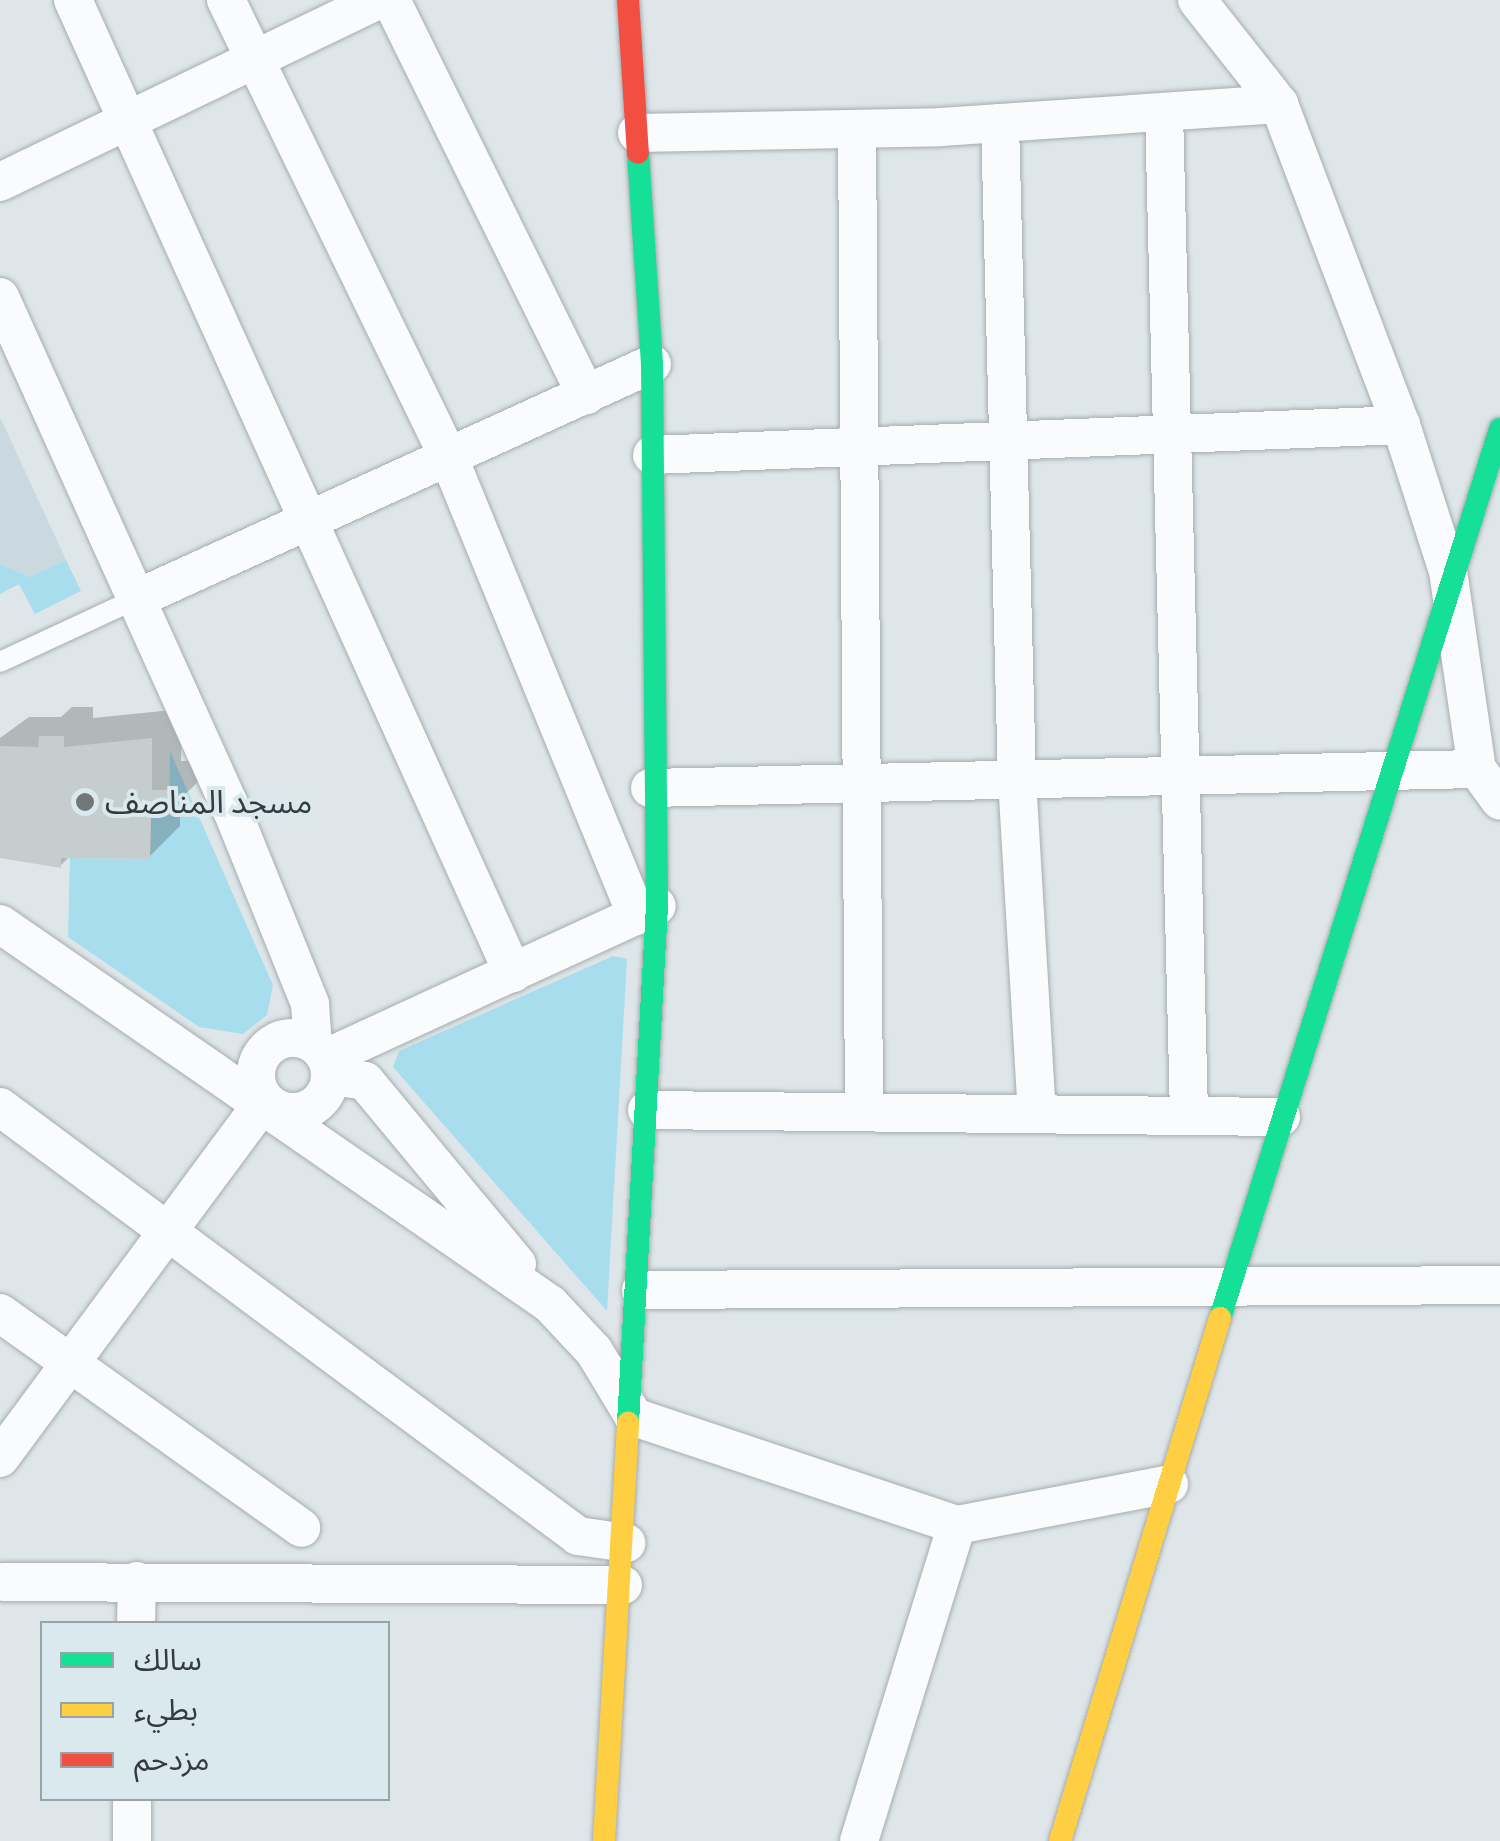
<!DOCTYPE html>
<html>
<head>
<meta charset="utf-8">
<style>
	body { margin:0 }
	#map { position:relative; width:1500px; height:1841px; overflow:hidden; background:#dee6e9; font-family:Cabin,"Noto Sans Arabic",sans-serif }
	div>[style] { position:absolute }
	.built>* { inset:0; background:#cad9df }
	.green>* { inset:0; background:#a8ddee }
	.shadow>* { inset:0; background:#0003 }
	.building>* { inset:0; background:#c6cdcf }
	.roads { filter:drop-shadow(0 0 2px #a6acae) drop-shadow(0 0 2px #a6acae) }
	.lane>* { height:20px; margin:-10px; padding:0 10px; transform-origin:10px; border-radius:10px; background:#fafbfc }
	.street>* { height:38px; margin:-19px; padding:0 19px; transform-origin:19px; border-radius:19px; background:#fafbfc }
	.street>.ring { margin:-19px; padding:0; box-sizing:content-box; background:none; border:38px solid #fafbfc; border-radius:50% }
	.fast>* { height:22px; margin:-11px; padding:0 11px; transform-origin:11px; border-radius:11px; background:#16e098 }
	.slow>* { height:22px; margin:-11px; padding:0 11px; transform-origin:11px; border-radius:11px; background:#ffcf43 }
	.jam>* { height:22px; margin:-11px; padding:0 11px; transform-origin:11px; border-radius:11px; background:#f24e42 }
	.dots>* { width:28px; height:28px; translate:-50% -50%; box-sizing:border-box; border:5px solid #d9e9ee; border-radius:50% }
	span { translate:-50% -50%; white-space:nowrap; text-align:center; line-height:1.15; -webkit-text-stroke:8px #d9e9ee; paint-order:stroke }
	.poi-label { font-size:32px; color:#353b3d }
	.left { translate:0 -50%; text-align:left }
	.legend { position:absolute; left:40px; top:1621px; width:350px; height:180px; box-sizing:border-box; background:#d9e9ee; border:2px solid #97a3a7; margin:0; padding:12px 18px; list-style:none; font-size:30px; color:#353b3d }
	.legend li { display:flex; align-items:center; gap:20px; height:50px }
	.legend b { width:50px; border:2px solid #97a3a7 }
</style>
</head>
<body>
<div id="map">
	<div class="built">
		<div style="clip-path:polygon(0 417px,66px 560px,30px 577px,0 564px)"></div>
	</div>
	<div class="green">
		<div style="clip-path:polygon(66px 560px,81px 591px,35px 614px,19px 584px,0 594px,0 564px,30px 577px)"></div>
		<div style="clip-path:polygon(170px 751px,273px 985px,267px 1015px,243px 1034px,199px 1027px,68px 937px,70px 858px,150px 859px,151px 814px,169px 813px)"></div>
		<div style="clip-path:polygon(613px 956px,627px 959px,607px 1311px,393px 1067px,399px 1051px)"></div>
	</div>
	<div class="shadow">
		<div style="clip-path:polygon(72px 707px,93px 707px,93px 718px,182px 709px,181px 761px,200px 761px,199px 781px,180px 799px,180px 826px,149px 857px,70px 856px,60px 866px,0 857px,0 738px,29px 717px,61px 717px)"></div>
	</div>
	<div class="building">
		<div style="clip-path:polygon(39px 736px,64px 736px,64px 747px,152px 738px,152px 790px,170px 790px,169px 814px,151px 814px,150px 859px,61px 858px,61px 868px,0 858px,0 746px,38px 747px)"></div>
	</div>
	<div class="roads">
		<div class="lane">
			<div style="left:0;top:662px;width:150px;rotate:-24.9deg"></div>
		</div>
		<div class="street">
			<div style="left:73px;top:0;width:1068px;rotate:65.67deg"></div>
			<div style="left:226px;top:0;width:509px;rotate:64.04deg"></div>
			<div style="left:449px;top:458px;width:495px;rotate:67.7deg"></div>
			<div style="left:391px;top:0;width:441px;rotate:63.7deg"></div>
			<div style="left:1197px;top:0;width:132px;rotate:51.7deg"></div>
			<div style="left:1279px;top:104px;width:343px;rotate:69.2deg"></div>
			<div style="left:1401px;top:425px;width:153px;rotate:72.2deg"></div>
			<div style="left:1448px;top:571px;width:200px;rotate:81.7deg"></div>
			<div style="left:1164px;top:112px;width:1001px;rotate:88.57deg"></div>
			<div style="left:1000px;top:123px;width:656px;rotate:88.52deg"></div>
			<div style="left:1017px;top:779px;width:334px;rotate:86.6deg"></div>
			<div style="left:857px;top:129px;width:982px;rotate:89.59deg"></div>
			<div style="left:637px;top:133px;width:304px;rotate:-1.1deg"></div>
			<div style="left:941px;top:127px;width:339px;rotate:-3.9deg"></div>
			<div style="left:0;top:182px;width:420px;rotate:-25.7deg"></div>
			<div style="left:0;top:297px;width:566px;rotate:65.7deg"></div>
			<div style="left:233px;top:813px;width:206px;rotate:68deg"></div>
			<div style="left:310px;top:1004px;width:39px;rotate:86deg"></div>
			<div style="left:652px;top:455px;width:750px;rotate:-2.29deg"></div>
			<div style="left:136px;top:599px;width:567px;rotate:-24.49deg"></div>
			<div style="left:650px;top:788px;width:827px;rotate:-1.32deg"></div>
			<div style="left:1477px;top:769px;width:39px;rotate:54deg"></div>
			<div style="left:0;top:924px;width:669px;rotate:34.64deg"></div>
			<div style="left:550px;top:1304px;width:64px;rotate:46.9deg"></div>
			<div style="left:594px;top:1351px;width:77px;rotate:58.8deg"></div>
			<div style="left:634px;top:1417px;width:341px;rotate:18.5deg"></div>
			<div style="left:957px;top:1525px;width:216px;rotate:-10.9deg"></div>
			<div class="ring" style="left:256px;top:1038px;width:36px;height:36px"></div>
			<div style="left:326px;top:1058px;width:364px;rotate:-24.7deg"></div>
			<div style="left:331px;top:1076px;width:34px;rotate:8deg"></div>
			<div style="left:365px;top:1081px;width:238px;rotate:50.3deg"></div>
			<div style="left:0;top:1107px;width:720px;rotate:36.58deg"></div>
			<div style="left:578px;top:1536px;width:49px;rotate:8.3deg"></div>
			<div style="left:647px;top:1110px;width:634px;rotate:0.63deg"></div>
			<div style="left:641px;top:1290px;width:859px;rotate:-0.33deg"></div>
			<div style="left:0;top:1313px;width:370px;rotate:35.5deg"></div>
			<div style="left:0;top:1458px;width:444px;rotate:-53.5deg"></div>
			<div style="left:3px;top:1582px;width:620px;rotate:0.28deg"></div>
			<div style="left:136px;top:1624px;width:43px;rotate:-88.7deg"></div>
			<div style="left:132px;top:1841px;width:43px;rotate:-90deg"></div>
			<div style="left:859px;top:1841px;width:331px;rotate:-72.8deg"></div>
		</div>
		<div class="fast">
			<div style="left:1220px;top:1318px;width:932px;rotate:-72.52deg"></div>
			<div style="left:628px;top:1423px;width:518px;rotate:-86.79deg"></div>
			<div style="left:657px;top:906px;width:542px;rotate:-90.53deg"></div>
			<div style="left:652px;top:364px;width:211px;rotate:-93.8deg"></div>
		</div>
		<div class="slow">
			<div style="left:604px;top:1841px;width:419px;rotate:-86.7deg"></div>
			<div style="left:1060px;top:1841px;width:547px;rotate:-72.99deg"></div>
		</div>
		<div class="jam">
			<div style="left:628px;top:0;width:153px;rotate:86.3deg"></div>
		</div>
	</div>
	<div class="dots">
		<div style="left:85px;top:802px;background:#707779"></div>
	</div>
	<div class="poi-label">
		<span class="left" style="left:105px;top:802px">مسجد المناصف</span>
	</div>
	<ul class="legend">
	<li><b style="height:12px;background:#16e098"></b>سالك</li>
	<li><b style="height:12px;background:#ffcf43"></b>بطيء</li>
	<li><b style="height:12px;background:#f24e42"></b>مزدحم</li>
	</ul>
</div>
</body>
</html>
